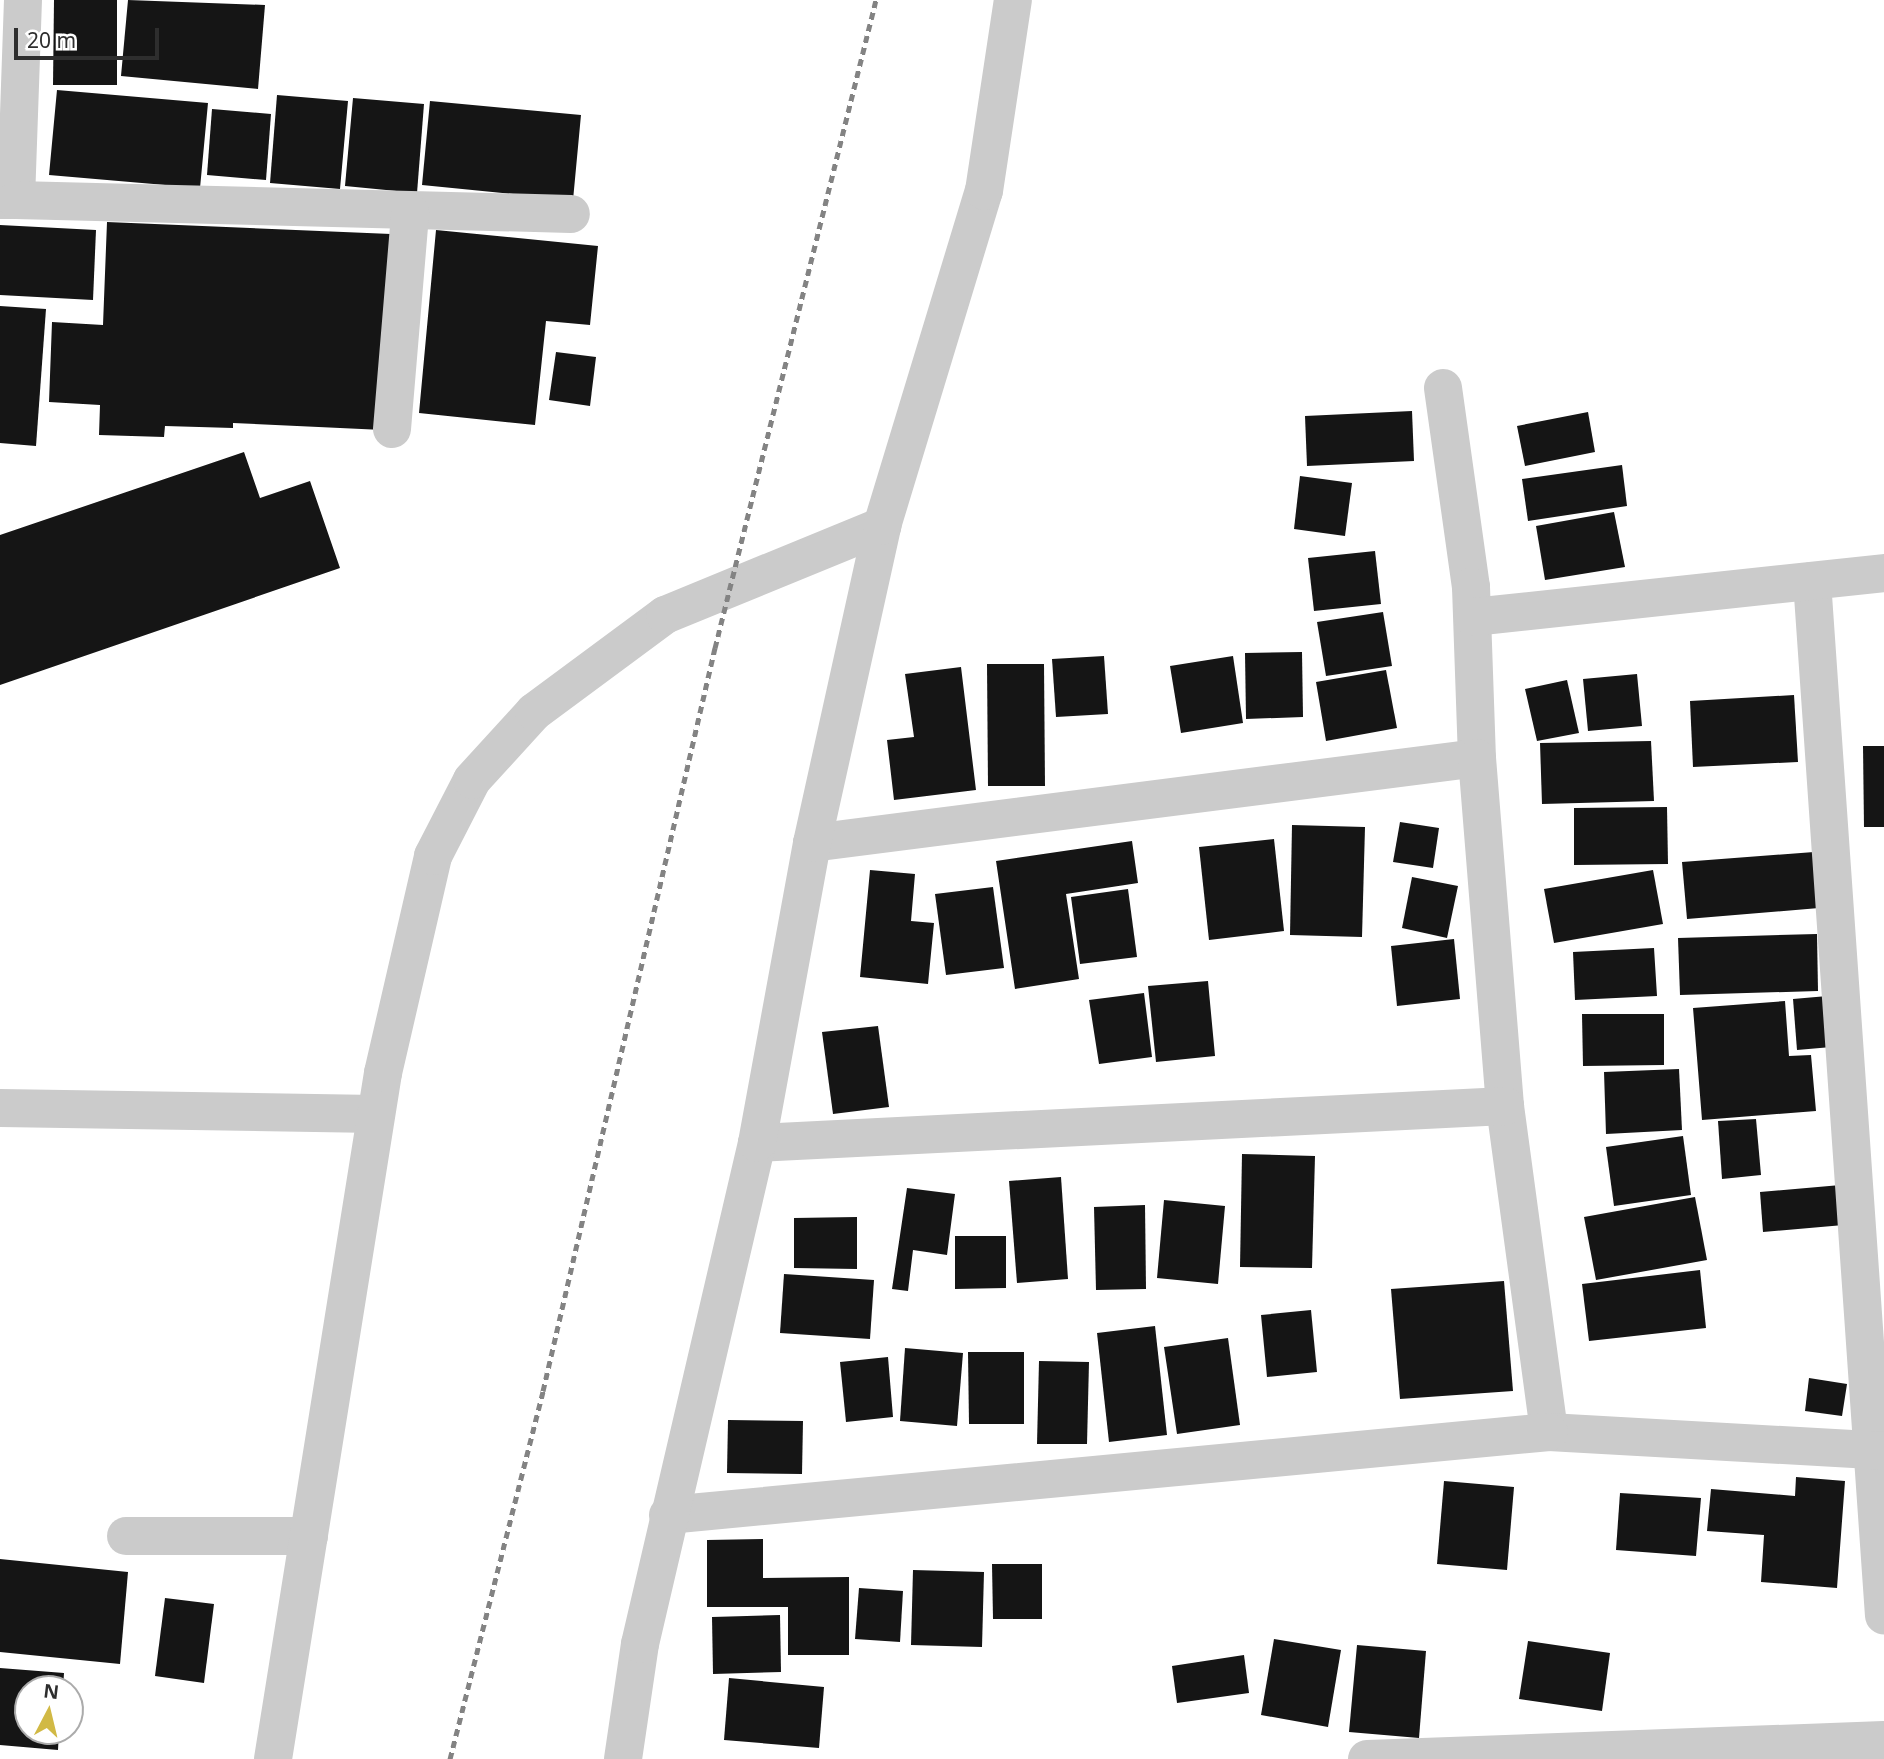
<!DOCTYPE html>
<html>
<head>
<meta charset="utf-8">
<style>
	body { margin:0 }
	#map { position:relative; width:1884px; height:1759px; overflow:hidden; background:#fff; font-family:"Noto Sans",sans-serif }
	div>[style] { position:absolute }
	.building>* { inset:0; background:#151515 }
	.minor>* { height:38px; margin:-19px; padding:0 19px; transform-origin:19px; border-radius:19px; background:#cbcbcb }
	.rail>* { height:5px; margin-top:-2.5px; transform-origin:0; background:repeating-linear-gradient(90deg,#838383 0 7px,transparent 0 12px) }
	span { translate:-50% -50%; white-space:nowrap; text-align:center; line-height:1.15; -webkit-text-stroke:7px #fff; paint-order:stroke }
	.north { position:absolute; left:14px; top:1675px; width:70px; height:70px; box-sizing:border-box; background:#fff; border:2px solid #ababab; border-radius:50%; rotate:7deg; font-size:19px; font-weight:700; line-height:28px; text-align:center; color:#2e2e2e }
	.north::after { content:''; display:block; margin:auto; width:24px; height:32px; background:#d1b945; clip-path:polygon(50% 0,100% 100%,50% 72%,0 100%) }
	.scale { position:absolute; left:14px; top:28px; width:145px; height:32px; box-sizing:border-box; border:4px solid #2e2e2e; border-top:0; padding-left:9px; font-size:21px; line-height:24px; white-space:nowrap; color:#2e2e2e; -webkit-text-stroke:5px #fff; paint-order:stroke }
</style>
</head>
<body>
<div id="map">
	<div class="building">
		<div style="clip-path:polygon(54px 0,117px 0,117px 85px,53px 85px)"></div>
		<div style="clip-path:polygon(128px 0,265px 5px,258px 89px,121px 76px)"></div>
		<div style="clip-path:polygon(57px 90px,208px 103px,200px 188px,49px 175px)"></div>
		<div style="clip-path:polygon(277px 95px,348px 101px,340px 189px,270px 183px)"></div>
		<div style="clip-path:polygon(353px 98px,424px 104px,417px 193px,345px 186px)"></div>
		<div style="clip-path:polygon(430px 101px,581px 115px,573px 200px,422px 185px)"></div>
		<div style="clip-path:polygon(212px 109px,271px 114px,266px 180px,207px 175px)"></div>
		<div style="clip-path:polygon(107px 222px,391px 234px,383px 430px,233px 423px,233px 428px,165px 426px,164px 437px,99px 435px,100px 405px,49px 402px,52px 322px,103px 325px)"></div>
		<div style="clip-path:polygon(0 225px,96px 230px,93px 300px,0 295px)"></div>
		<div style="clip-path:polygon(436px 230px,598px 246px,590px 325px,546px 321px,535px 425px,419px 413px)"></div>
		<div style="clip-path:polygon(0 306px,46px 309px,36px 446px,0 443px)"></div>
		<div style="clip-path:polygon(556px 352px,596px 357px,590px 406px,549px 400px)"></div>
		<div style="clip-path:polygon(1412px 411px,1414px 461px,1307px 466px,1305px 416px)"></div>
		<div style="clip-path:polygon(1588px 412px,1595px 452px,1525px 466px,1517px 426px)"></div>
		<div style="clip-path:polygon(244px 452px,260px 498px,310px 481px,340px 568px,0 685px,0 535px)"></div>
		<div style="clip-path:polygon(1622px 465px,1627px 506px,1528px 521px,1522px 479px)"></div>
		<div style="clip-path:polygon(1300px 476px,1352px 483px,1345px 536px,1294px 529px)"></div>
		<div style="clip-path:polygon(1614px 512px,1625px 567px,1545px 580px,1536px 526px)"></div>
		<div style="clip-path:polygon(1375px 551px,1381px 604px,1314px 611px,1308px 558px)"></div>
		<div style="clip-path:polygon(1383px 612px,1392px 666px,1326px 676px,1317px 622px)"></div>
		<div style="clip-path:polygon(1302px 652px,1303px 717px,1246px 719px,1245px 653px)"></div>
		<div style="clip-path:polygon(1104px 656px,1108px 714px,1056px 717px,1052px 659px)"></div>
		<div style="clip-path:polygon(1233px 656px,1243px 723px,1181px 733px,1170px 666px)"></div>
		<div style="clip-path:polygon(987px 664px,1044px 664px,1045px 786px,988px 786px)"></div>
		<div style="clip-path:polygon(961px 667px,976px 790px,894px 800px,887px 740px,914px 737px,905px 674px)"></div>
		<div style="clip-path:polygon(1386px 670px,1397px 728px,1326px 741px,1316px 682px)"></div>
		<div style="clip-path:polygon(1637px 674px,1642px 726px,1588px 731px,1583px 679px)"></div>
		<div style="clip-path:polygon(1567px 680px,1579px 733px,1537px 741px,1525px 689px)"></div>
		<div style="clip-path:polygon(1794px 695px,1798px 762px,1693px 767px,1690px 701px)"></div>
		<div style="clip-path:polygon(1651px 741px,1654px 801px,1542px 804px,1540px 743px)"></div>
		<div style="clip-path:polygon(1863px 746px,1884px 746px,1884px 827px,1864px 827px)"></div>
		<div style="clip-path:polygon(1667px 807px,1668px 864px,1574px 865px,1574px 808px)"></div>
		<div style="clip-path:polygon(1400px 822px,1439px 828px,1433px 868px,1393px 862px)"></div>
		<div style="clip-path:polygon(1292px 825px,1365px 827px,1362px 937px,1290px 935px)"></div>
		<div style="clip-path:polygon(1274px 839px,1284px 931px,1209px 940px,1199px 847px)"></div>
		<div style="clip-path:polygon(1132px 841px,1138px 883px,1066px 894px,1079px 979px,1015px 989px,996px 861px)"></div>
		<div style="clip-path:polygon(1814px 852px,1819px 908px,1687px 919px,1682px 862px)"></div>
		<div style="clip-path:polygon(870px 870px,915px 874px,911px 921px,934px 923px,928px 984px,860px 977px)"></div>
		<div style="clip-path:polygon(1653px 870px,1663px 924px,1554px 943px,1544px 889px)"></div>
		<div style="clip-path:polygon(1412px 877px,1458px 886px,1447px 938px,1402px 928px)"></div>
		<div style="clip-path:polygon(993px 887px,1004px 968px,946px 975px,935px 894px)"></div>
		<div style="clip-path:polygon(1128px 889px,1137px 957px,1080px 964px,1071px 897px)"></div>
		<div style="clip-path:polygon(1817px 934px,1818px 991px,1680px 995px,1678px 938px)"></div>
		<div style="clip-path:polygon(1454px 939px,1460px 999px,1397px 1006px,1391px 946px)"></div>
		<div style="clip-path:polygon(1654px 948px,1657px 996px,1575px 1000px,1573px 952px)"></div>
		<div style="clip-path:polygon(1208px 981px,1215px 1056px,1156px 1062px,1148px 986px)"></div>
		<div style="clip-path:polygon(1144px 993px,1152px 1057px,1099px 1064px,1089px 1000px)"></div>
		<div style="clip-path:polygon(1839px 995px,1843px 1046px,1797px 1050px,1793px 999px)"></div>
		<div style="clip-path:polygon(1785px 1001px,1789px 1056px,1811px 1055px,1816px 1111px,1702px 1120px,1693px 1008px)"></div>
		<div style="clip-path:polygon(1582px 1014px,1664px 1014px,1664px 1065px,1583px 1066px)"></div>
		<div style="clip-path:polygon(878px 1026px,889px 1107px,833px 1114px,822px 1032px)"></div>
		<div style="clip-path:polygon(1679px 1069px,1682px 1130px,1606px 1134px,1604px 1072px)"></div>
		<div style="clip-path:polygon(1756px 1119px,1761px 1175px,1722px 1179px,1718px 1121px)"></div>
		<div style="clip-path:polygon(1683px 1136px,1691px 1195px,1614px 1206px,1606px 1147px)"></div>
		<div style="clip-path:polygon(1242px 1154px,1315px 1156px,1312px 1268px,1240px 1267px)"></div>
		<div style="clip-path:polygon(1061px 1177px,1068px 1279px,1017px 1283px,1009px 1181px)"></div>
		<div style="clip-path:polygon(1852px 1184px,1855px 1224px,1763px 1232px,1760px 1192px)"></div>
		<div style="clip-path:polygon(907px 1188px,955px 1194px,947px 1255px,913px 1250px,908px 1291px,892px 1289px)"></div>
		<div style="clip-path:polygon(1695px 1197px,1707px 1260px,1596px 1280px,1584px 1217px)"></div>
		<div style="clip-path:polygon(1164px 1200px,1225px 1206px,1218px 1284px,1157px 1278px)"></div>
		<div style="clip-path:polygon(1145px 1205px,1146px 1289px,1096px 1290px,1094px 1207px)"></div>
		<div style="clip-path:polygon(857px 1217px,857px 1269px,794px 1268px,794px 1218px)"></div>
		<div style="clip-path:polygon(955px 1236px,1006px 1236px,1006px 1288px,955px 1289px)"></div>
		<div style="clip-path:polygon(1700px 1270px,1706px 1328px,1589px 1341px,1582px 1284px)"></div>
		<div style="clip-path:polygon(784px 1274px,874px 1280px,870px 1339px,780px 1333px)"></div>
		<div style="clip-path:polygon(1504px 1281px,1513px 1391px,1400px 1399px,1391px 1289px)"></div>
		<div style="clip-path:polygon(1311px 1310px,1317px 1372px,1267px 1377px,1261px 1315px)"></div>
		<div style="clip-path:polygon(1155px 1326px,1167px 1435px,1109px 1442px,1097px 1333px)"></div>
		<div style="clip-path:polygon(1228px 1338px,1240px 1425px,1177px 1434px,1164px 1347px)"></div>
		<div style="clip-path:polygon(905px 1348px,963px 1353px,957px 1426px,900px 1421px)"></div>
		<div style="clip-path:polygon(968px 1352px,1024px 1352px,1024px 1424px,969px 1424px)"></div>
		<div style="clip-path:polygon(888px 1357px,893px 1417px,846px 1422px,840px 1362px)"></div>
		<div style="clip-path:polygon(1039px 1361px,1089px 1362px,1087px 1444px,1037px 1444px)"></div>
		<div style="clip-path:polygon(1809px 1378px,1847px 1384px,1842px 1416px,1805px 1411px)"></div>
		<div style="clip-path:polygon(728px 1420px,803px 1421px,802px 1474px,727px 1473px)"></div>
		<div style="clip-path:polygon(1796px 1477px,1845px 1481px,1837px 1588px,1761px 1582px,1764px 1535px,1707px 1531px,1711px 1489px,1795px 1496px)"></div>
		<div style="clip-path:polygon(1444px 1481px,1514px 1487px,1507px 1570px,1437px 1564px)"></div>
		<div style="clip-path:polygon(1620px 1493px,1701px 1498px,1696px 1556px,1616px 1550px)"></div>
		<div style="clip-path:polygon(763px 1539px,763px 1578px,849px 1577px,849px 1655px,788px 1655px,788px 1607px,707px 1607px,707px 1540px)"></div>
		<div style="clip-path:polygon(0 1559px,128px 1572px,120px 1664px,0 1652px)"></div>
		<div style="clip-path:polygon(992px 1564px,1042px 1564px,1042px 1619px,993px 1619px)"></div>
		<div style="clip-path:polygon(913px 1570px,984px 1572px,982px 1647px,911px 1645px)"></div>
		<div style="clip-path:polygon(859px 1588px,903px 1591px,900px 1642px,855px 1639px)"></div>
		<div style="clip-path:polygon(165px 1598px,214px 1604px,204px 1683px,155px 1676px)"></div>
		<div style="clip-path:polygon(780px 1615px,781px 1672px,713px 1674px,712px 1617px)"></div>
		<div style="clip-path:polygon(1274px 1639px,1341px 1650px,1328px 1727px,1261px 1715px)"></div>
		<div style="clip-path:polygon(1528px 1641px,1610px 1653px,1602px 1711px,1519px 1699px)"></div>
		<div style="clip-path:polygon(1357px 1645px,1426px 1651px,1419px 1738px,1349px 1732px)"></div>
		<div style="clip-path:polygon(1244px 1655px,1249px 1693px,1177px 1703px,1172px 1666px)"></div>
		<div style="clip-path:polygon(0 1668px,64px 1673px,63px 1689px,28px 1689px,28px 1731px,59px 1731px,58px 1750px,0 1745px)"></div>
		<div style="clip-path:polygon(729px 1678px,824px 1687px,819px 1748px,724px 1740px)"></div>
	</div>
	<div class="minor">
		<div style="left:0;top:200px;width:16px"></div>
		<div style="left:16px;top:200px;width:200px;rotate:-88deg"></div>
		<div style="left:16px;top:200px;width:555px;rotate:1.44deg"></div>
		<div style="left:1443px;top:388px;width:201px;rotate:82deg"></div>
		<div style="left:1471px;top:587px;width:171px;rotate:88deg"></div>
		<div style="left:392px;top:429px;width:217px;rotate:-85.2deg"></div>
		<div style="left:1812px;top:581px;width:1037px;rotate:86.02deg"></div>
		<div style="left:1473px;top:617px;width:413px;rotate:-6.1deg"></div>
		<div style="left:812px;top:843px;width:670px;rotate:-7.28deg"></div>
		<div style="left:1477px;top:758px;width:349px;rotate:85.4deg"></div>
		<div style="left:1505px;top:1106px;width:329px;rotate:82.3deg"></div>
		<div style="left:1549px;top:1432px;width:336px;rotate:3.2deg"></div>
		<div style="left:0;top:1108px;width:376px;rotate:0.9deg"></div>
		<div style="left:757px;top:1143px;width:749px;rotate:-2.83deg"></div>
		<div style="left:668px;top:1515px;width:885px;rotate:-5.38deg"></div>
		<div style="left:126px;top:1536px;width:183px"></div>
		<div style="left:273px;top:1759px;width:695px;rotate:-80.89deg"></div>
		<div style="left:383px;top:1073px;width:223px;rotate:-77deg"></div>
		<div style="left:433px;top:856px;width:85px;rotate:-62.8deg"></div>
		<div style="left:472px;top:780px;width:92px;rotate:-47.6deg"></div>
		<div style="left:534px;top:712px;width:163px;rotate:-36.5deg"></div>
		<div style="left:665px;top:615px;width:235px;rotate:-22.3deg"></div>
		<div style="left:623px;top:1759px;width:116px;rotate:-81.6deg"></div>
		<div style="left:640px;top:1644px;width:514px;rotate:-76.86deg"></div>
		<div style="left:757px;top:1143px;width:305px;rotate:-79.6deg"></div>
		<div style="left:812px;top:843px;width:325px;rotate:-77.5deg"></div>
		<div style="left:882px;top:526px;width:350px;rotate:-73.1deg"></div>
		<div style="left:984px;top:191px;width:193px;rotate:-81.4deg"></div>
		<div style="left:1367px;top:1759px;width:517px;rotate:-2.1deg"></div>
	</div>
	<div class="rail">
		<div style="left:450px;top:1759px;width:380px;rotate:-75.8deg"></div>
		<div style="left:543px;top:1391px;width:763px;rotate:-76.97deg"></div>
		<div style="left:715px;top:648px;width:668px;rotate:-76.05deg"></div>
	</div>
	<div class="north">N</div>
	<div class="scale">20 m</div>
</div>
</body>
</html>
